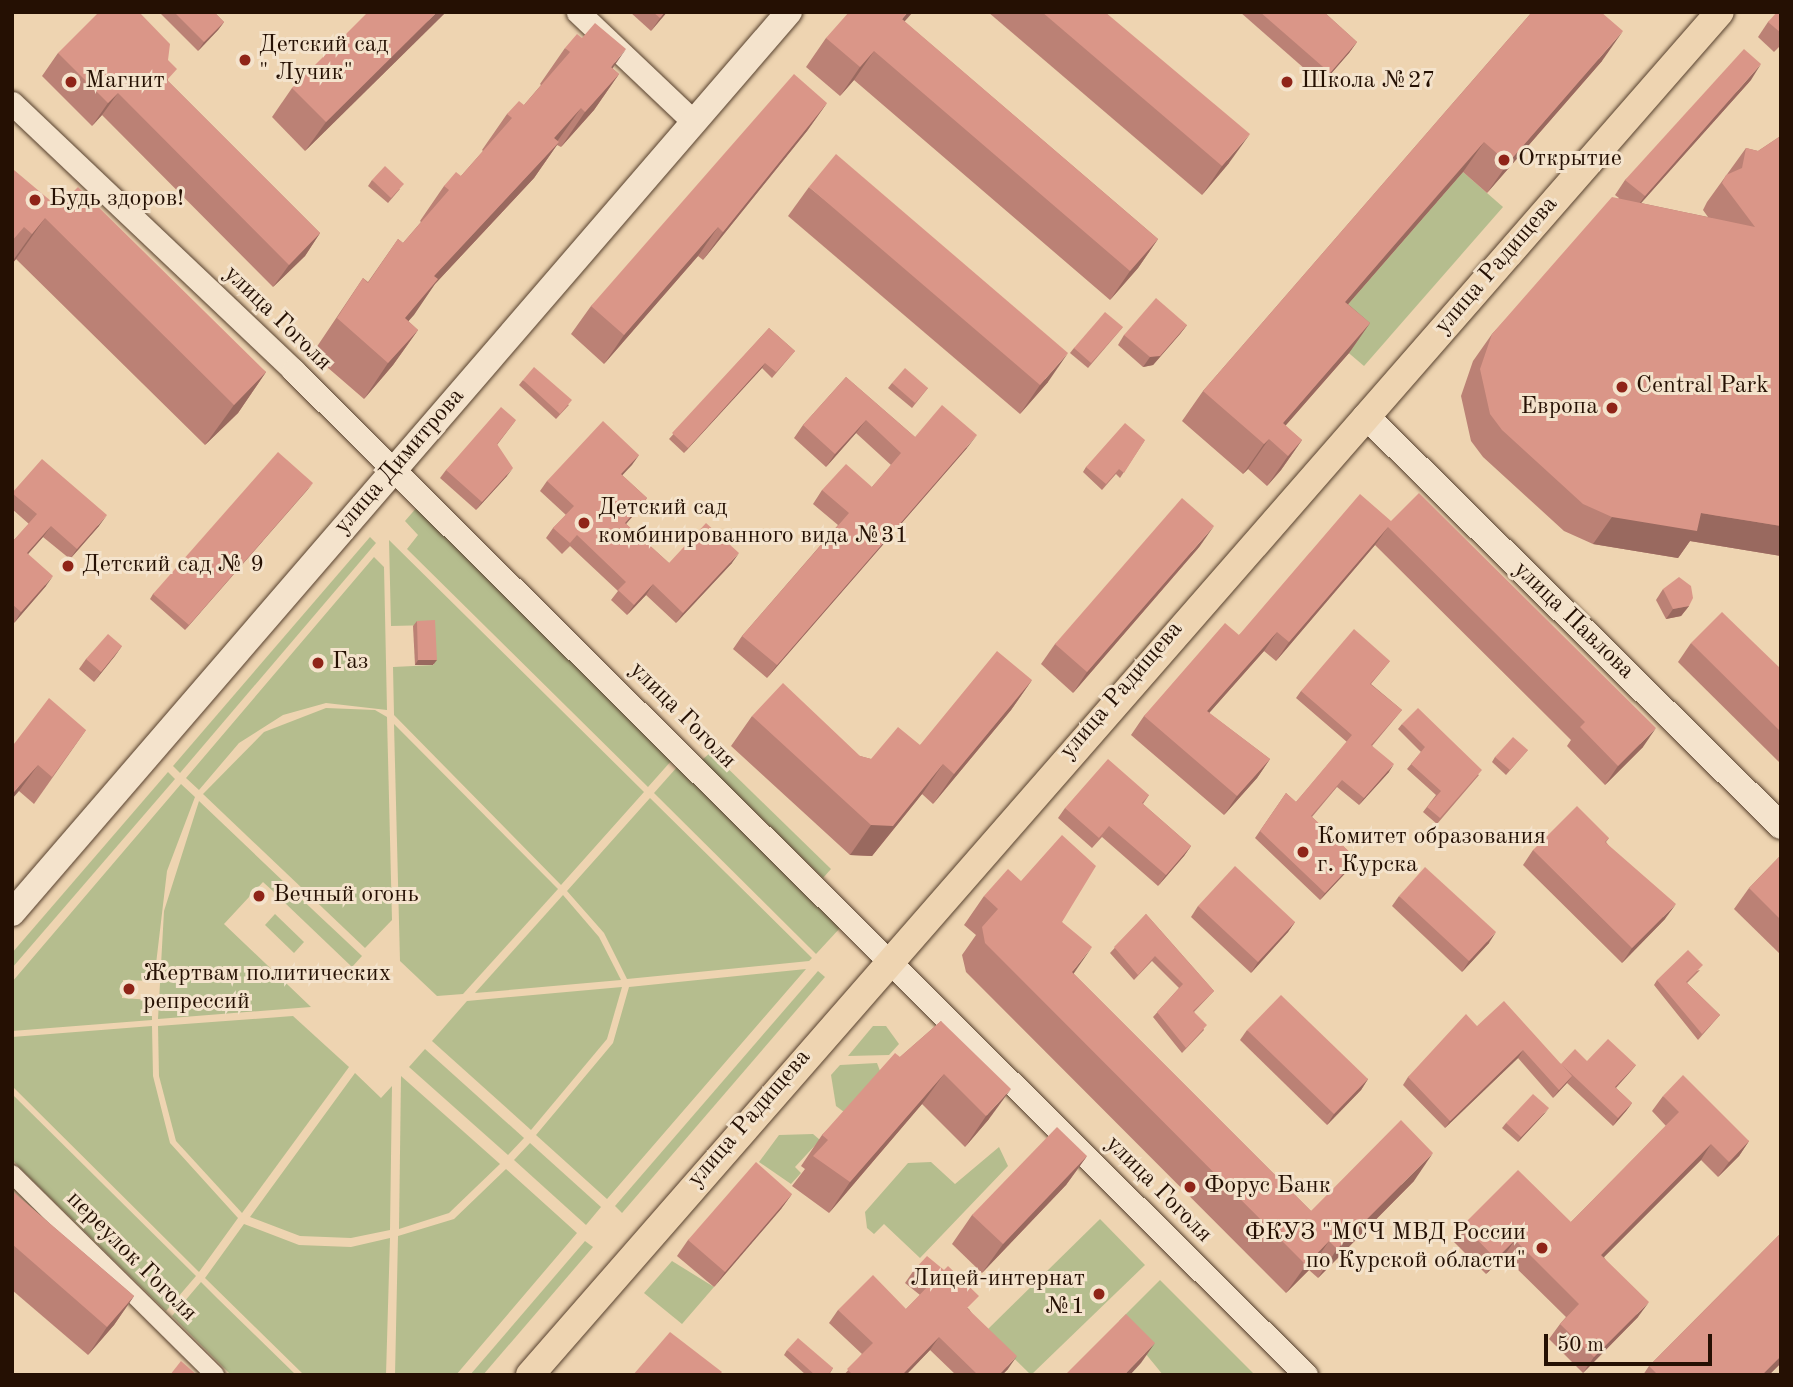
<!DOCTYPE html>
<html>
<head>
<meta charset="utf-8">
<style>
	body { margin:0 }
	#map { position:relative; width:1793px; height:1387px; overflow:hidden; background:#eed4b1; font-family:"Old Standard TT",serif }
	div>[style] { position:absolute }
	.green>* { inset:0; background:#b5bd8e }
	.roads { filter:drop-shadow(0 0 2px #57412e) drop-shadow(0 0 2px #57412e) }
	.minor>* { height:18px; margin:-9px; padding:0 9px; transform-origin:9px; border-radius:9px; background:#f4e3cc }
	.tertiary>* { height:23px; margin:-11.5px; padding:0 11.5px; transform-origin:11.5px; border-radius:11.5px; background:#f4e3cc }
	.secondary>* { height:26px; margin:-13px; padding:0 13px; transform-origin:13px; border-radius:13px; background:#f4e3cc }
	.primary>* { height:28px; margin:-14px; padding:0 14px; transform-origin:14px; border-radius:14px; background:#eed4b1 }
	.wall>* { inset:0; background:#bb8175 }
	.shaded-wall>* { inset:0; background:#99695f }
	.building>* { inset:0; background:#da9688 }
	.dots>* { width:19px; height:19px; translate:-50% -50%; box-sizing:border-box; border:4px solid #f4e3cc; border-radius:50% }
	span { translate:-50% -50%; white-space:nowrap; text-align:center; line-height:1.15; -webkit-text-stroke:6px #f4e3cc; paint-order:stroke }
	.poi-label { font-size:24px; color:#251003 }
	.left { translate:0 -50%; text-align:left }
	.right { translate:-100% -50%; text-align:right }
	.street-label { font-size:24px; color:#251003 }
	.frame { position:absolute; inset:0; border:14px solid #251003; pointer-events:none }
	.scale { position:absolute; left:1544px; top:1334px; width:168px; height:32px; box-sizing:border-box; border:4px solid #251003; border-top:0; padding-left:9px; font-size:21px; line-height:24px; white-space:nowrap; color:#251003; -webkit-text-stroke:5px #f4e3cc; paint-order:stroke }
</style>
</head>
<body>
<div id="map">
	<div class="green">
		<div style="clip-path:polygon(1463px 172px,1503px 207px,1364px 366px,1324px 332px)"></div>
		<div style="clip-path:polygon(418px 506px,672px 760px,648px 787px,407px 549px,418px 535px,405px 521px)"></div>
		<div style="clip-path:polygon(370px 537px,376px 543px,180px 773px,173px 766px)"></div>
		<div style="clip-path:polygon(389px 540px,644px 792px,561px 885px,394px 715px,393px 667px,434px 665px,432px 625px,391px 626px)"></div>
		<div style="clip-path:polygon(374px 557px,384px 567px,387px 710px,326px 703px,283px 715px,239px 743px,199px 790px,186px 778px)"></div>
		<div style="clip-path:polygon(326px 708px,375px 710px,387px 717px,392px 920px,365px 948px,203px 794px,264px 732px)"></div>
		<div style="clip-path:polygon(394px 724px,558px 889px,463px 994px,437px 996px,400px 961px)"></div>
		<div style="clip-path:polygon(711px 752px,831px 869px,823px 878px,702px 760px)"></div>
		<div style="clip-path:polygon(678px 766px,840px 928px,816px 954px,654px 793px)"></div>
		<div style="clip-path:polygon(168px 772px,175px 779px,12px 968px,12px 953px)"></div>
		<div style="clip-path:polygon(181px 784px,195px 797px,167px 871px,154px 981px,123px 980px,122px 998px,152px 1000px,152px 1020px,12px 1031px,12px 982px)"></div>
		<div style="clip-path:polygon(650px 798px,812px 958px,809px 961px,627px 979px,604px 933px,567px 891px)"></div>
		<div style="clip-path:polygon(199px 801px,285px 883px,275px 893px,263px 882px,224px 924px,311px 1007px,158px 1019px,164px 911px)"></div>
		<div style="clip-path:polygon(295px 893px,362px 956px,352px 967px,285px 903px)"></div>
		<div style="clip-path:polygon(563px 895px,599px 937px,621px 980px,475px 993px)"></div>
		<div style="clip-path:polygon(275px 914px,304px 942px,294px 953px,265px 925px)"></div>
		<div style="clip-path:polygon(806px 969px,607px 1199px,536px 1135px,613px 1043px,629px 987px)"></div>
		<div style="clip-path:polygon(818px 971px,825px 977px,622px 1213px,615px 1206px)"></div>
		<div style="clip-path:polygon(622px 987px,607px 1039px,531px 1130px,432px 1041px,467px 1001px)"></div>
		<div style="clip-path:polygon(293px 1016px,349px 1067px,242px 1213px,176px 1141px,159px 1076px,158px 1026px)"></div>
		<div style="clip-path:polygon(152px 1026px,153px 1076px,170px 1143px,238px 1218px,199px 1272px,12px 1086px,12px 1037px)"></div>
		<div style="clip-path:polygon(873px 1026px,886px 1026px,899px 1044px,889px 1055px,848px 1056px)"></div>
		<div style="clip-path:polygon(425px 1049px,524px 1138px,508px 1155px,409px 1067px)"></div>
		<div style="clip-path:polygon(877px 1063px,880px 1071px,844px 1112px,836px 1106px,831px 1075px,840px 1065px)"></div>
		<div style="clip-path:polygon(355px 1073px,381px 1098px,392px 1086px,390px 1230px,351px 1238px,300px 1236px,250px 1217px)"></div>
		<div style="clip-path:polygon(401px 1076px,500px 1164px,449px 1213px,399px 1229px)"></div>
		<div style="clip-path:polygon(12px 1094px,196px 1276px,166px 1311px,12px 1160px)"></div>
		<div style="clip-path:polygon(813px 1134px,820px 1140px,795px 1167px,801px 1173px,791px 1184px,759px 1162px,779px 1135px)"></div>
		<div style="clip-path:polygon(530px 1143px,601px 1207px,586px 1225px,514px 1160px)"></div>
		<div style="clip-path:polygon(999px 1147px,1008px 1166px,920px 1258px,884px 1224px,874px 1234px,867px 1228px,865px 1212px,908px 1163px,931px 1162px,955px 1184px)"></div>
		<div style="clip-path:polygon(506px 1169px,577px 1233px,456px 1375px,395px 1375px,398px 1236px,454px 1219px)"></div>
		<div style="clip-path:polygon(1100px 1219px,1145px 1265px,1031px 1375px,986px 1331px)"></div>
		<div style="clip-path:polygon(244px 1224px,299px 1245px,351px 1247px,390px 1238px,386px 1375px,304px 1375px,205px 1278px)"></div>
		<div style="clip-path:polygon(585px 1241px,593px 1247px,483px 1375px,470px 1375px)"></div>
		<div style="clip-path:polygon(672px 1261px,714px 1287px,682px 1324px,644px 1293px)"></div>
		<div style="clip-path:polygon(1160px 1280px,1255px 1375px,1163px 1375px,1119px 1321px)"></div>
		<div style="clip-path:polygon(201px 1282px,217px 1298px,296px 1375px,231px 1375px,172px 1316px)"></div>
	</div>
	<div class="roads">
		<div class="minor">
			<div style="left:12px;top:1174px;width:286px;rotate:44.7deg"></div>
		</div>
		<div class="tertiary">
			<div style="left:578px;top:12px;width:160px;rotate:43.5deg"></div>
			<div style="left:12px;top:103px;width:388px;rotate:43.5deg"></div>
			<div style="left:293px;top:370px;width:1427px;rotate:44.77deg"></div>
		</div>
		<div class="secondary">
			<div style="left:1366px;top:416px;width:583px;rotate:44.65deg"></div>
			<div style="left:12px;top:913px;width:1190px;rotate:-49.23deg"></div>
		</div>
		<div class="primary">
			<div style="left:530px;top:1375px;width:1809px;rotate:-48.88deg"></div>
		</div>
	</div>
	<div class="wall">
		<div style="clip-path:polygon(159px 12px,214px 12px,224px 22px,218px 30px,198px 51px)"></div>
		<div style="clip-path:polygon(446px 12px,305px 151px,272px 117px,292px 88px)"></div>
		<div style="clip-path:polygon(630px 12px,667px 12px,651px 31px)"></div>
		<div style="clip-path:polygon(988px 12px,1105px 12px,1229px 163px,1202px 195px)"></div>
		<div style="clip-path:polygon(1240px 12px,1324px 12px,1357px 42px,1349px 53px,1322px 84px)"></div>
		<div style="clip-path:polygon(1532px 12px,1602px 61px,1487px 193px,1463px 172px,1348px 304px,1370px 323px,1349px 353px,1285px 426px,1302px 440px,1281px 470px,1267px 486px,1248px 469px,1243px 474px,1182px 421px,1203px 391px)"></div>
		<div style="clip-path:polygon(1781px 12px,1781px 45px,1774px 52px,1758px 37px,1768px 22px)"></div>
		<div style="clip-path:polygon(905px 22px,1158px 239px,1138px 268px,1110px 300px,854px 80px,840px 96px,806px 67px,826px 38px)"></div>
		<div style="clip-path:polygon(565px 48px,612px 68px,619px 74px,594px 110px,561px 147px,557px 145px,534px 178px,435px 284px,408px 321px,418px 330px,393px 365px,364px 399px,312px 354px,363px 278px,368px 282px,398px 239px,403px 243px,421px 222px,420px 221px,444px 186px,461px 176px,483px 151px,482px 150px,507px 114px,524px 105px,541px 85px,540px 84px)"></div>
		<div style="clip-path:polygon(58px 53px,168px 60px,168px 81px,320px 233px,305px 256px,273px 287px,102px 115px,92px 126px,42px 76px)"></div>
		<div style="clip-path:polygon(1751px 80px,1641px 203px,1708px 217px,1703px 210px,1707px 202px,1746px 148px,1758px 151px,1779px 137px,1781px 134px,1781px 556px,1690px 541px,1678px 558px,1593px 544px,1564px 531px,1483px 457px,1471px 441px,1461px 396px,1473px 361px,1492px 334px,1619px 198px,1615px 195px,1625px 180px)"></div>
		<div style="clip-path:polygon(827px 103px,807px 131px,703px 260px,698px 256px,604px 364px,571px 334px,591px 306px)"></div>
		<div style="clip-path:polygon(12px 173px,58px 207px,266px 372px,238px 413px,205px 445px,16px 259px,12px 264px)"></div>
		<div style="clip-path:polygon(372px 180px,400px 189px,388px 203px,368px 186px)"></div>
		<div style="clip-path:polygon(809px 187px,1048px 382px,1020px 414px,788px 216px)"></div>
		<div style="clip-path:polygon(1187px 325px,1180px 334px,1153px 365px,1143px 367px,1118px 345px,1124px 335px)"></div>
		<div style="clip-path:polygon(1123px 327px,1088px 368px,1070px 353px,1074px 348px)"></div>
		<div style="clip-path:polygon(769px 328px,795px 351px,772px 378px,762px 368px,684px 453px,669px 439px)"></div>
		<div style="clip-path:polygon(846px 377px,915px 437px,967px 448px,767px 678px,733px 649px,742px 636px,838px 525px,813px 504px,822px 490px,872px 487px,891px 465px,856px 433px,826px 467px,794px 438px,803px 425px)"></div>
		<div style="clip-path:polygon(523px 380px,569px 405px,556px 419px,519px 385px)"></div>
		<div style="clip-path:polygon(892px 383px,928px 388px,912px 408px,888px 388px)"></div>
		<div style="clip-path:polygon(516px 420px,497px 445px,507px 476px,476px 510px,440px 478px,446px 470px)"></div>
		<div style="clip-path:polygon(1145px 440px,1120px 478px,1116px 474px,1102px 490px,1083px 472px,1086px 467px)"></div>
		<div style="clip-path:polygon(639px 455px,622px 475px,647px 498px,626px 524px,669px 563px,732px 563px,676px 623px,646px 595px,627px 615px,611px 600px,618px 591px,570px 546px,562px 554px,546px 538px,553px 528px,566px 515px,540px 491px,547px 481px)"></div>
		<div style="clip-path:polygon(309px 488px,185px 630px,150px 599px,153px 594px)"></div>
		<div style="clip-path:polygon(12px 493px,99px 526px,70px 559px,43px 537px,28px 554px,46px 586px,14px 623px,12px 621px,12px 540px,13px 541px,29px 524px,12px 509px)"></div>
		<div style="clip-path:polygon(1391px 521px,1643px 747px,1605px 785px,1567px 746px,1571px 740px,1375px 545px,1276px 661px,1264px 651px,1209px 713px,1270px 759px,1257px 778px,1224px 815px,1131px 735px,1144px 716px,1239px 635px)"></div>
		<div style="clip-path:polygon(1200px 546px,1073px 693px,1041px 664px,1055px 644px)"></div>
		<div style="clip-path:polygon(1663px 589px,1689px 606px,1681px 616px,1666px 619px,1656px 600px)"></div>
		<div style="clip-path:polygon(417px 621px,433px 665px,415px 665px,413px 626px)"></div>
		<div style="clip-path:polygon(1691px 643px,1781px 669px,1781px 764px,1678px 662px)"></div>
		<div style="clip-path:polygon(122px 646px,94px 682px,79px 669px,86px 659px)"></div>
		<div style="clip-path:polygon(1390px 661px,1371px 684px,1402px 710px,1372px 746px,1389px 772px,1359px 805px,1337px 787px,1312px 817px,1357px 859px,1352px 866px,1320px 900px,1255px 838px,1286px 793px,1296px 802px,1347px 742px,1296px 698px,1301px 691px)"></div>
		<div style="clip-path:polygon(1032px 680px,1011px 710px,933px 804px,922px 794px,872px 856px,850px 855px,731px 746px,752px 716px,860px 756px,871px 759px,920px 745px)"></div>
		<div style="clip-path:polygon(1402px 724px,1479px 775px,1437px 824px,1423px 812px,1436px 795px,1407px 769px,1421px 752px,1398px 729px)"></div>
		<div style="clip-path:polygon(86px 730px,34px 804px,19px 791px,14px 744px)"></div>
		<div style="clip-path:polygon(1528px 750px,1506px 775px,1492px 762px,1495px 757px)"></div>
		<div style="clip-path:polygon(1149px 795px,1143px 804px,1191px 846px,1184px 856px,1158px 886px,1102px 837px,1092px 848px,1058px 818px,1065px 808px)"></div>
		<div style="clip-path:polygon(1609px 838px,1606px 842px,1665px 919px,1622px 963px,1523px 865px,1533px 850px)"></div>
		<div style="clip-path:polygon(1781px 855px,1781px 955px,1734px 909px,1749px 888px)"></div>
		<div style="clip-path:polygon(984px 896px,1062px 922px,1074px 974px,1311px 1211px,1414px 1181px,1318px 1278px,1309px 1270px,1286px 1293px,966px 972px,962px 955px,976px 935px,964px 925px)"></div>
		<div style="clip-path:polygon(1399px 896px,1489px 943px,1462px 972px,1392px 906px)"></div>
		<div style="clip-path:polygon(1198px 906px,1295px 922px,1288px 932px,1251px 973px,1191px 917px)"></div>
		<div style="clip-path:polygon(1146px 914px,1214px 991px,1194px 1012px,1204px 1030px,1182px 1053px,1153px 1017px,1179px 988px,1152px 961px,1134px 980px,1110px 953px)"></div>
		<div style="clip-path:polygon(1700px 970px,1687px 983px,1720px 1015px,1698px 1040px,1654px 985px,1657px 980px)"></div>
		<div style="clip-path:polygon(941px 1021px,989px 1119px,965px 1147px,922px 1104px,829px 1213px,792px 1186px,805px 1169px,801px 1166px,822px 1135px,900px 1057px)"></div>
		<div style="clip-path:polygon(1477px 1026px,1561px 1064px,1587px 1061px,1636px 1065px,1630px 1072px,1616px 1088px,1632px 1103px,1626px 1111px,1613px 1126px,1567px 1083px,1553px 1098px,1518px 1058px,1445px 1128px,1403px 1085px,1408px 1077px)"></div>
		<div style="clip-path:polygon(1247px 1030px,1368px 1079px,1361px 1090px,1327px 1125px,1240px 1040px)"></div>
		<div style="clip-path:polygon(1663px 1096px,1749px 1141px,1739px 1156px,1718px 1177px,1701px 1160px,1604px 1257px,1638px 1317px,1583px 1373px,1549px 1339px,1560px 1324px,1566px 1317px,1504px 1256px,1486px 1274px,1452px 1240px,1463px 1225px,1571px 1222px,1666px 1126px,1652px 1111px)"></div>
		<div style="clip-path:polygon(1545px 1113px,1518px 1142px,1502px 1128px,1506px 1123px)"></div>
		<div style="clip-path:polygon(1087px 1156px,1066px 1185px,982px 1273px,952px 1244px,972px 1215px)"></div>
		<div style="clip-path:polygon(12px 1191px,134px 1296px,114px 1325px,88px 1355px,12px 1290px)"></div>
		<div style="clip-path:polygon(792px 1194px,781px 1209px,714px 1287px,677px 1256px,688px 1240px)"></div>
		<div style="clip-path:polygon(1781px 1233px,1781px 1363px,1769px 1375px,1643px 1375px,1649px 1366px)"></div>
		<div style="clip-path:polygon(914px 1270px,969px 1309px,1008px 1369px,1002px 1375px,956px 1375px,930px 1350px,906px 1375px,844px 1375px,862px 1354px,829px 1323px,838px 1310px,906px 1309px,920px 1295px,905px 1283px)"></div>
		<div style="clip-path:polygon(787px 1350px,833px 1368px,829px 1375px,806px 1375px,784px 1355px)"></div>
	</div>
	<div class="shaded-wall">
		<div style="clip-path:polygon(437px 12px,446px 12px,305px 151px,326px 122px)"></div>
		<div style="clip-path:polygon(665px 12px,667px 12px,651px 31px,660px 18px)"></div>
		<div style="clip-path:polygon(908px 12px,913px 12px,881px 48px,902px 19px)"></div>
		<div style="clip-path:polygon(224px 22px,218px 30px,198px 51px,204px 42px)"></div>
		<div style="clip-path:polygon(1623px 31px,1602px 61px,1487px 193px,1508px 163px)"></div>
		<div style="clip-path:polygon(1357px 42px,1349px 53px,1322px 84px,1330px 73px)"></div>
		<div style="clip-path:polygon(626px 49px,601px 85px,611px 67px)"></div>
		<div style="clip-path:polygon(874px 51px,854px 80px,840px 96px,860px 67px)"></div>
		<div style="clip-path:polygon(1761px 64px,1751px 80px,1634px 211px,1645px 196px)"></div>
		<div style="clip-path:polygon(619px 74px,594px 110px,561px 147px,585px 112px)"></div>
		<div style="clip-path:polygon(118px 93px,102px 115px,92px 126px,108px 103px)"></div>
		<div style="clip-path:polygon(827px 103px,807px 131px,703px 260px,723px 232px)"></div>
		<div style="clip-path:polygon(581px 108px,556px 143px,554px 138px)"></div>
		<div style="clip-path:polygon(1250px 134px,1229px 163px,1202px 195px,1222px 166px)"></div>
		<div style="clip-path:polygon(559px 142px,534px 178px,435px 284px,414px 315px,380px 353px,434px 276px)"></div>
		<div style="clip-path:polygon(1484px 142px,1463px 172px,1324px 332px,1345px 302px)"></div>
		<div style="clip-path:polygon(45px 218px,16px 259px,12px 264px,12px 262px,32px 234px)"></div>
		<div style="clip-path:polygon(718px 227px,698px 256px,604px 364px,624px 335px)"></div>
		<div style="clip-path:polygon(320px 233px,305px 256px,273px 287px,289px 265px)"></div>
		<div style="clip-path:polygon(1158px 239px,1138px 268px,1110px 300px,1130px 271px)"></div>
		<div style="clip-path:polygon(1370px 323px,1349px 353px,1272px 441px,1283px 423px)"></div>
		<div style="clip-path:polygon(1187px 325px,1180px 334px,1153px 365px,1143px 367px,1150px 357px)"></div>
		<div style="clip-path:polygon(418px 330px,393px 365px,364px 399px,388px 363px)"></div>
		<div style="clip-path:polygon(1068px 353px,1048px 382px,1020px 414px,1040px 385px)"></div>
		<div style="clip-path:polygon(765px 363px,762px 368px,684px 453px,688px 448px)"></div>
		<div style="clip-path:polygon(266px 372px,238px 413px,205px 445px,234px 405px)"></div>
		<div style="clip-path:polygon(866px 420px,856px 433px,826px 467px,835px 454px)"></div>
		<div style="clip-path:polygon(977px 435px,967px 448px,767px 678px,777px 665px)"></div>
		<div style="clip-path:polygon(1269px 439px,1248px 469px,1243px 474px,1264px 444px)"></div>
		<div style="clip-path:polygon(1302px 440px,1281px 470px,1267px 486px,1288px 456px)"></div>
		<div style="clip-path:polygon(639px 455px,632px 465px,614px 484px,621px 474px)"></div>
		<div style="clip-path:polygon(513px 468px,507px 476px,476px 510px,482px 502px)"></div>
		<div style="clip-path:polygon(313px 483px,309px 488px,185px 630px,189px 625px)"></div>
		<div style="clip-path:polygon(647px 498px,640px 508px,618px 533px,625px 523px)"></div>
		<div style="clip-path:polygon(1701px 513px,1781px 526px,1781px 556px,1690px 541px,1678px 558px,1593px 544px,1612px 517px)"></div>
		<div style="clip-path:polygon(107px 515px,99px 526px,70px 559px,77px 549px)"></div>
		<div style="clip-path:polygon(51px 526px,43px 537px,20px 563px,27px 553px)"></div>
		<div style="clip-path:polygon(1214px 526px,1200px 546px,1073px 693px,1087px 672px)"></div>
		<div style="clip-path:polygon(1388px 527px,1375px 545px,1276px 661px,1289px 642px)"></div>
		<div style="clip-path:polygon(739px 553px,732px 563px,676px 623px,683px 613px)"></div>
		<div style="clip-path:polygon(53px 576px,46px 586px,14px 623px,21px 612px)"></div>
		<div style="clip-path:polygon(653px 584px,646px 595px,627px 615px,634px 605px)"></div>
		<div style="clip-path:polygon(1689px 606px,1681px 616px,1666px 619px,1673px 609px)"></div>
		<div style="clip-path:polygon(1277px 632px,1264px 651px,1194px 730px,1207px 711px)"></div>
		<div style="clip-path:polygon(122px 646px,115px 656px,94px 682px,101px 672px)"></div>
		<div style="clip-path:polygon(418px 660px,437px 660px,433px 665px,415px 665px)"></div>
		<div style="clip-path:polygon(1032px 680px,1011px 710px,933px 804px,954px 774px)"></div>
		<div style="clip-path:polygon(1656px 728px,1643px 747px,1605px 785px,1618px 766px)"></div>
		<div style="clip-path:polygon(1270px 759px,1257px 778px,1224px 815px,1237px 796px)"></div>
		<div style="clip-path:polygon(943px 764px,922px 794px,872px 856px,850px 855px,871px 825px)"></div>
		<div style="clip-path:polygon(1394px 764px,1389px 772px,1359px 805px,1364px 798px)"></div>
		<div style="clip-path:polygon(38px 765px,19px 791px,12px 799px,12px 794px)"></div>
		<div style="clip-path:polygon(1191px 846px,1184px 856px,1158px 886px,1166px 875px)"></div>
		<div style="clip-path:polygon(1357px 859px,1352px 866px,1320px 900px,1325px 893px)"></div>
		<div style="clip-path:polygon(1676px 904px,1665px 919px,1622px 963px,1632px 948px)"></div>
		<div style="clip-path:polygon(1295px 922px,1288px 932px,1251px 973px,1258px 962px)"></div>
		<div style="clip-path:polygon(1496px 932px,1489px 943px,1462px 972px,1469px 961px)"></div>
		<div style="clip-path:polygon(1092px 947px,1072px 976px,1072px 972px)"></div>
		<div style="clip-path:polygon(1523px 1050px,1518px 1058px,1445px 1128px,1450px 1121px)"></div>
		<div style="clip-path:polygon(1636px 1065px,1630px 1072px,1609px 1095px,1615px 1087px)"></div>
		<div style="clip-path:polygon(944px 1074px,922px 1104px,829px 1213px,850px 1182px)"></div>
		<div style="clip-path:polygon(1572px 1076px,1566px 1084px,1553px 1098px,1559px 1090px)"></div>
		<div style="clip-path:polygon(1368px 1079px,1361px 1090px,1327px 1125px,1334px 1114px)"></div>
		<div style="clip-path:polygon(1011px 1089px,989px 1119px,965px 1147px,986px 1116px)"></div>
		<div style="clip-path:polygon(1632px 1103px,1626px 1111px,1613px 1126px,1618px 1118px)"></div>
		<div style="clip-path:polygon(1549px 1108px,1545px 1113px,1518px 1142px,1521px 1137px)"></div>
		<div style="clip-path:polygon(1749px 1141px,1739px 1156px,1718px 1177px,1729px 1162px)"></div>
		<div style="clip-path:polygon(1711px 1144px,1701px 1160px,1591px 1270px,1601px 1255px)"></div>
		<div style="clip-path:polygon(1433px 1153px,1414px 1181px,1318px 1278px,1337px 1249px)"></div>
		<div style="clip-path:polygon(1087px 1156px,1066px 1185px,982px 1273px,1003px 1244px)"></div>
		<div style="clip-path:polygon(792px 1194px,781px 1209px,714px 1287px,725px 1272px)"></div>
		<div style="clip-path:polygon(1515px 1240px,1504px 1256px,1486px 1274px,1496px 1259px)"></div>
		<div style="clip-path:polygon(1329px 1241px,1309px 1270px,1286px 1293px,1306px 1265px)"></div>
		<div style="clip-path:polygon(134px 1296px,114px 1325px,88px 1355px,107px 1327px)"></div>
		<div style="clip-path:polygon(1649px 1302px,1638px 1317px,1583px 1373px,1594px 1357px)"></div>
		<div style="clip-path:polygon(939px 1337px,930px 1350px,906px 1375px,902px 1375px)"></div>
		<div style="clip-path:polygon(1155px 1343px,1141px 1363px,1130px 1375px,1124px 1375px)"></div>
		<div style="clip-path:polygon(1017px 1356px,1008px 1369px,1002px 1375px,999px 1375px)"></div>
		<div style="clip-path:polygon(1781px 1356px,1781px 1363px,1769px 1375px,1762px 1375px)"></div>
	</div>
	<div class="building">
		<div style="clip-path:polygon(99px 12px,139px 12px,170px 44px,168px 60px,177px 69px,167px 80px,320px 233px,289px 265px,118px 93px,108px 103px,58px 53px)"></div>
		<div style="clip-path:polygon(174px 12px,214px 12px,224px 22px,204px 42px)"></div>
		<div style="clip-path:polygon(368px 12px,437px 12px,326px 122px,292px 88px)"></div>
		<div style="clip-path:polygon(653px 12px,665px 12px,660px 18px)"></div>
		<div style="clip-path:polygon(849px 12px,908px 12px,902px 19px,1158px 239px,1130px 271px,874px 51px,860px 67px,826px 38px)"></div>
		<div style="clip-path:polygon(1042px 12px,1105px 12px,1250px 134px,1222px 166px)"></div>
		<div style="clip-path:polygon(1260px 12px,1324px 12px,1357px 42px,1330px 73px)"></div>
		<div style="clip-path:polygon(1532px 12px,1601px 12px,1623px 31px,1508px 163px,1484px 142px,1435px 198px,1345px 302px,1370px 323px,1283px 423px,1302px 440px,1288px 456px,1269px 439px,1264px 444px,1203px 391px)"></div>
		<div style="clip-path:polygon(1777px 12px,1781px 12px,1781px 33px,1768px 22px)"></div>
		<div style="clip-path:polygon(595px 23px,626px 49px,611px 67px,619px 74px,585px 112px,581px 108px,554px 138px,559px 142px,434px 276px,438px 279px,405px 318px,418px 330px,388px 363px,337px 318px,363px 278px,368px 283px,398px 239px,403px 243px,449px 190px,444px 186px,456px 172px,461px 176px,512px 118px,507px 114px,519px 101px,524px 105px,570px 52px,565px 48px,577px 34px,582px 38px)"></div>
		<div style="clip-path:polygon(1744px 49px,1761px 64px,1645px 196px,1625px 180px)"></div>
		<div style="clip-path:polygon(794px 74px,827px 103px,723px 232px,718px 227px,624px 335px,591px 306px)"></div>
		<div style="clip-path:polygon(1781px 134px,1781px 526px,1701px 513px,1697px 531px,1612px 517px,1583px 504px,1502px 430px,1490px 414px,1480px 369px,1492px 334px,1612px 197px,1755px 227px,1722px 183px,1726px 175px,1742px 168px,1746px 148px,1758px 151px,1779px 137px)"></div>
		<div style="clip-path:polygon(836px 154px,1068px 353px,1040px 385px,809px 187px)"></div>
		<div style="clip-path:polygon(385px 166px,404px 184px,391px 198px,372px 180px)"></div>
		<div style="clip-path:polygon(14px 170px,58px 207px,78px 187px,266px 372px,234px 405px,45px 218px,32px 234px,24px 227px,12px 241px,12px 173px)"></div>
		<div style="clip-path:polygon(1156px 298px,1187px 325px,1160px 356px,1150px 357px,1124px 335px)"></div>
		<div style="clip-path:polygon(1105px 312px,1123px 327px,1091px 363px,1074px 348px)"></div>
		<div style="clip-path:polygon(769px 328px,795px 351px,776px 372px,765px 363px,688px 448px,672px 433px)"></div>
		<div style="clip-path:polygon(534px 367px,572px 400px,560px 414px,523px 380px)"></div>
		<div style="clip-path:polygon(905px 368px,928px 388px,915px 403px,892px 383px)"></div>
		<div style="clip-path:polygon(846px 377px,915px 437px,942px 405px,977px 435px,777px 665px,742px 636px,849px 513px,822px 490px,846px 464px,872px 487px,901px 453px,866px 420px,835px 454px,803px 425px)"></div>
		<div style="clip-path:polygon(501px 407px,516px 420px,497px 444px,513px 468px,482px 502px,446px 470px)"></div>
		<div style="clip-path:polygon(603px 421px,639px 455px,621px 474px,647px 498px,625px 523px,669px 563px,706px 523px,739px 553px,683px 613px,653px 584px,634px 605px,618px 590px,626px 582px,577px 535px,570px 543px,553px 528px,574px 506px,547px 481px)"></div>
		<div style="clip-path:polygon(1125px 423px,1145px 440px,1124px 473px,1119px 469px,1106px 484px,1086px 467px)"></div>
		<div style="clip-path:polygon(278px 452px,313px 483px,189px 625px,153px 594px)"></div>
		<div style="clip-path:polygon(42px 459px,107px 515px,77px 549px,51px 526px,27px 553px,53px 576px,21px 612px,12px 604px,12px 540px,13px 541px,37px 514px,12px 493px)"></div>
		<div style="clip-path:polygon(1419px 493px,1656px 728px,1618px 766px,1580px 727px,1585px 722px,1388px 527px,1289px 642px,1277px 632px,1207px 711px,1270px 759px,1237px 796px,1144px 716px,1225px 623px,1239px 635px,1360px 494px,1391px 521px)"></div>
		<div style="clip-path:polygon(1182px 498px,1214px 526px,1087px 672px,1055px 644px)"></div>
		<div style="clip-path:polygon(1679px 577px,1691px 586px,1693px 598px,1689px 606px,1673px 609px,1663px 589px)"></div>
		<div style="clip-path:polygon(1722px 612px,1781px 669px,1781px 732px,1691px 643px)"></div>
		<div style="clip-path:polygon(435px 620px,437px 660px,418px 660px,417px 621px)"></div>
		<div style="clip-path:polygon(1354px 629px,1390px 661px,1370px 684px,1402px 710px,1371px 745px,1394px 764px,1364px 798px,1342px 780px,1311px 816px,1357px 859px,1325px 893px,1260px 831px,1286px 793px,1296px 802px,1352px 735px,1301px 691px)"></div>
		<div style="clip-path:polygon(108px 634px,122px 646px,101px 672px,86px 659px)"></div>
		<div style="clip-path:polygon(997px 651px,1032px 680px,954px 774px,943px 764px,893px 826px,871px 825px,752px 716px,783px 683px,860px 756px,871px 759px,898px 727px,920px 745px)"></div>
		<div style="clip-path:polygon(49px 698px,86px 730px,52px 777px,38px 765px,12px 794px,12px 742px,14px 744px)"></div>
		<div style="clip-path:polygon(1418px 708px,1482px 770px,1440px 818px,1427px 807px,1441px 791px,1411px 764px,1425px 747px,1402px 724px)"></div>
		<div style="clip-path:polygon(1513px 737px,1528px 750px,1510px 770px,1495px 757px)"></div>
		<div style="clip-path:polygon(1108px 759px,1149px 795px,1142px 803px,1191px 846px,1166px 875px,1109px 826px,1099px 838px,1065px 808px)"></div>
		<div style="clip-path:polygon(1577px 806px,1609px 838px,1605px 842px,1676px 904px,1632px 948px,1533px 850px)"></div>
		<div style="clip-path:polygon(1062px 835px,1096px 866px,1062px 922px,1092px 947px,1072px 972px,1311px 1211px,1401px 1120px,1433px 1153px,1337px 1249px,1329px 1241px,1306px 1265px,985px 943px,982px 927px,998px 909px,984px 896px,1008px 869px,1021px 881px)"></div>
		<div style="clip-path:polygon(1781px 855px,1781px 920px,1749px 888px)"></div>
		<div style="clip-path:polygon(1235px 866px,1295px 922px,1258px 962px,1198px 906px)"></div>
		<div style="clip-path:polygon(1425px 867px,1496px 932px,1469px 961px,1399px 896px)"></div>
		<div style="clip-path:polygon(1146px 914px,1214px 991px,1193px 1011px,1207px 1025px,1186px 1048px,1157px 1012px,1183px 984px,1155px 956px,1138px 975px,1114px 947px)"></div>
		<div style="clip-path:polygon(1688px 950px,1703px 965px,1686px 982px,1720px 1015px,1702px 1034px,1657px 980px)"></div>
		<div style="clip-path:polygon(1281px 995px,1368px 1079px,1334px 1114px,1247px 1030px)"></div>
		<div style="clip-path:polygon(1504px 1001px,1561px 1064px,1575px 1049px,1587px 1061px,1608px 1039px,1636px 1065px,1615px 1087px,1632px 1103px,1618px 1118px,1562px 1065px,1572px 1076px,1559px 1090px,1523px 1050px,1450px 1121px,1408px 1077px,1466px 1014px,1477px 1026px)"></div>
		<div style="clip-path:polygon(941px 1021px,1011px 1089px,986px 1116px,944px 1074px,850px 1182px,813px 1156px,828px 1140px,822px 1135px,895px 1053px,900px 1057px)"></div>
		<div style="clip-path:polygon(1683px 1075px,1749px 1141px,1729px 1162px,1711px 1144px,1601px 1255px,1649px 1302px,1594px 1357px,1560px 1324px,1579px 1304px,1515px 1240px,1496px 1259px,1463px 1225px,1518px 1170px,1571px 1222px,1679px 1112px,1663px 1096px)"></div>
		<div style="clip-path:polygon(1533px 1094px,1549px 1108px,1521px 1137px,1506px 1123px)"></div>
		<div style="clip-path:polygon(1057px 1127px,1087px 1156px,1003px 1244px,972px 1215px)"></div>
		<div style="clip-path:polygon(756px 1162px,792px 1194px,725px 1272px,688px 1240px)"></div>
		<div style="clip-path:polygon(12px 1191px,134px 1296px,107px 1327px,12px 1244px)"></div>
		<div style="clip-path:polygon(1781px 1233px,1781px 1356px,1762px 1375px,1658px 1375px,1649px 1366px)"></div>
		<div style="clip-path:polygon(927px 1256px,944px 1270px,948px 1266px,979px 1296px,967px 1308px,1017px 1356px,999px 1375px,978px 1375px,939px 1337px,902px 1375px,853px 1375px,847px 1369px,873px 1343px,838px 1310px,873px 1275px,906px 1309px,930px 1284px,914px 1270px)"></div>
		<div style="clip-path:polygon(1126px 1314px,1155px 1343px,1124px 1375px,1065px 1375px)"></div>
		<div style="clip-path:polygon(670px 1332px,722px 1372px,719px 1375px,633px 1375px)"></div>
		<div style="clip-path:polygon(798px 1338px,833px 1368px,828px 1375px,815px 1375px,787px 1350px)"></div>
		<div style="clip-path:polygon(181px 1361px,197px 1375px,170px 1375px)"></div>
	</div>
	<div class="dots">
		<div style="left:245px;top:60px;background:#8f2418"></div>
		<div style="left:71px;top:82px;background:#8f2418"></div>
		<div style="left:1287px;top:82px;background:#8f2418"></div>
		<div style="left:1504px;top:160px;background:#8f2418"></div>
		<div style="left:35px;top:200px;background:#8f2418"></div>
		<div style="left:1622px;top:387px;background:#8f2418"></div>
		<div style="left:1612px;top:408px;background:#8f2418"></div>
		<div style="left:584px;top:523px;background:#8f2418"></div>
		<div style="left:68px;top:566px;background:#8f2418"></div>
		<div style="left:318px;top:663px;background:#8f2418"></div>
		<div style="left:1303px;top:852px;background:#8f2418"></div>
		<div style="left:259px;top:896px;background:#8f2418"></div>
		<div style="left:129px;top:989px;background:#8f2418"></div>
		<div style="left:1190px;top:1187px;background:#8f2418"></div>
		<div style="left:1542px;top:1248px;background:#8f2418"></div>
		<div style="left:1099px;top:1294px;background:#8f2418"></div>
	</div>
	<div class="poi-label">
		<span class="left" style="left:259px;top:60px">Детский сад<br>" Лучик"</span>
		<span class="left" style="left:85px;top:82px">Магнит</span>
		<span class="left" style="left:1301px;top:82px">Школа №27</span>
		<span class="left" style="left:1518px;top:160px">Открытие</span>
		<span class="left" style="left:49px;top:200px">Будь здоров!</span>
		<span class="left" style="left:1636px;top:387px">Central Park</span>
		<span class="right" style="left:1598px;top:408px">Европа</span>
		<span class="left" style="left:598px;top:523px">Детский сад<br>комбинированного вида №31</span>
		<span class="left" style="left:82px;top:566px">Детский сад № 9</span>
		<span class="left" style="left:332px;top:663px">Газ</span>
		<span class="left" style="left:1317px;top:852px">Комитет образования<br>г. Курска</span>
		<span class="left" style="left:273px;top:896px">Вечный огонь</span>
		<span class="left" style="left:143px;top:989px">Жертвам политических<br>репрессий</span>
		<span class="left" style="left:1204px;top:1187px">Форус Банк</span>
		<span class="right" style="left:1526px;top:1248px">ФКУЗ "МСЧ МВД России<br>по Курской области"</span>
		<span class="right" style="left:1085px;top:1294px">Лицей-интернат<br>№1</span>
	</div>
	<div class="street-label">
		<span style="left:1497px;top:266px;rotate:-49deg">улица Радищева</span>
		<span style="left:277px;top:319px;rotate:44deg">улица Гоголя</span>
		<span style="left:400px;top:462px;rotate:-49deg">улица Димитрова</span>
		<span style="left:1573px;top:621px;rotate:44deg">улица Павлова</span>
		<span style="left:1122px;top:691px;rotate:-49deg">улица Радищева</span>
		<span style="left:682px;top:716px;rotate:45deg">улица Гоголя</span>
		<span style="left:750px;top:1119px;rotate:-49deg">улица Радищева</span>
		<span style="left:1158px;top:1190px;rotate:45deg">улица Гоголя</span>
		<span style="left:131px;top:1257px;rotate:45deg">переулок Гоголя</span>
	</div>
	<div class="frame"></div>
	<div class="scale">50 m</div>
</div>
</body>
</html>
